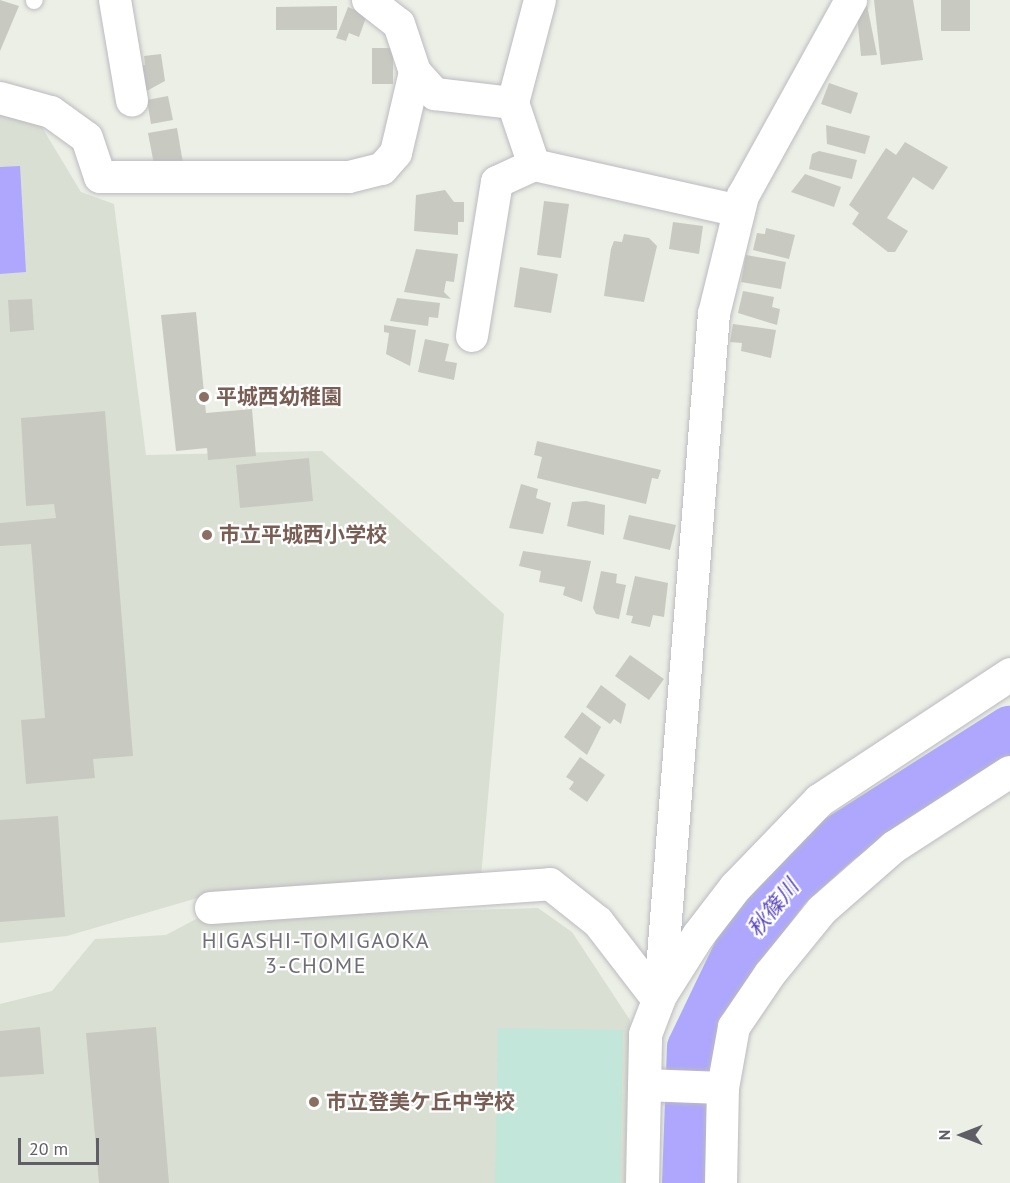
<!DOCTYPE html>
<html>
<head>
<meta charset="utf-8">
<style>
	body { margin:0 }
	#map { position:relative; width:1010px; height:1183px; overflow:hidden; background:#ebefe5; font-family:"PT Sans","Noto Sans JP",sans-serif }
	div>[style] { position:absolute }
	.education>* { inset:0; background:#dadfd3 }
	.green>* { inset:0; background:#c2e6d9 }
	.water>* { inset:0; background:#aea7fd }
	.river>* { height:50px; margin:-25px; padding:0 25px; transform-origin:25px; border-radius:25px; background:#aea7fd }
	.building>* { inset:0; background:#c8cac1 }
	.roads { filter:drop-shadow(0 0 2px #bcbac1) drop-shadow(0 0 2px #bcbac1) }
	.service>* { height:16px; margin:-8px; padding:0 8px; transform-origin:8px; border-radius:8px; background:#fff }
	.minor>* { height:32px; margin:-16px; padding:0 16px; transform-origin:16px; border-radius:16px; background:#fff }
	.tertiary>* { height:33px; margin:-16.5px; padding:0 16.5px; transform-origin:16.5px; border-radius:16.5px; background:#fff }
	.dots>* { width:16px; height:16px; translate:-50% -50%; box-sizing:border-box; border:3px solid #fff; border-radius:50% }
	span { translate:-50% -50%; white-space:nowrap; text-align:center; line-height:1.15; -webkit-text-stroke:4.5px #fff; paint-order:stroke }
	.education-label { font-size:21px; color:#785e54; font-weight:700 }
	.left { translate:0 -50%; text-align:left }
	.water-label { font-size:22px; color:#5c49c1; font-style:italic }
	.neighbourhood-label { font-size:22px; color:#6f6e77; letter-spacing:1.5px }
	.north { position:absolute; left:932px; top:1105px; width:60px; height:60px; -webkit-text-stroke:4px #fff; paint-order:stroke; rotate:270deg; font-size:16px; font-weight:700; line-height:24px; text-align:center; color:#5f5d65 }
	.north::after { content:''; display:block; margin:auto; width:21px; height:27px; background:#5f5d65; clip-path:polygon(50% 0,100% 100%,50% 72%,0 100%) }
	.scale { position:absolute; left:18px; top:1138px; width:81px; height:27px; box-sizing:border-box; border:3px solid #5f5d65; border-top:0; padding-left:8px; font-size:18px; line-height:21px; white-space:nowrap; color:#5f5d65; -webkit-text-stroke:4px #fff; paint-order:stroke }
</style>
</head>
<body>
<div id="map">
	<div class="education">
		<div style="clip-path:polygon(0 114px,40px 124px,81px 192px,114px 204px,146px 455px,322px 451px,504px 614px,480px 889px,201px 897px,67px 936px,0 943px)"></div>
		<div style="clip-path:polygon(538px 908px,572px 932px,630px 1020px,625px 1183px,0 1183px,0 1004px,52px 991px,95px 939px,166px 935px,198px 918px)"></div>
	</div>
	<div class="green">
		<div style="clip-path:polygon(498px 1028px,623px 1030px,620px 1183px,495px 1183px)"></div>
	</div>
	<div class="water">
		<div style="clip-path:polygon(20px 166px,26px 272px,0 274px,0 167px)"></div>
	</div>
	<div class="river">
		<div style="left:687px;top:1183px;width:135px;rotate:-87.9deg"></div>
		<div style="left:692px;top:1048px;width:109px;rotate:-64.4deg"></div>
		<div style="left:739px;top:950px;width:80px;rotate:-53.1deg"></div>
		<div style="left:787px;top:886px;width:69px;rotate:-42deg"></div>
		<div style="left:838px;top:840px;width:204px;rotate:-32.4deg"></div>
	</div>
	<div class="building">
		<div style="clip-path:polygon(0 0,19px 6px,0 51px)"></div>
		<div style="clip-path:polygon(874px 0,913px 0,923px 60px,881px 65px)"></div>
		<div style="clip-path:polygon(941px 0,970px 0,970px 31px,941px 31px)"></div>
		<div style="clip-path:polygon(867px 5px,877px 55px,861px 56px,857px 14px)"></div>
		<div style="clip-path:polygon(337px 6px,337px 30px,276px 30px,276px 7px)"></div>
		<div style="clip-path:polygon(348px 7px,367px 15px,359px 37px,349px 33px,346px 41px,336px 38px)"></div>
		<div style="clip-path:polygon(372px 48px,393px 48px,393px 84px,372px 84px)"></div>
		<div style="clip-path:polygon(161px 54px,165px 81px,141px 94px,137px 67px,145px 65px,144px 56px)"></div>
		<div style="clip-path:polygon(829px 83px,858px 93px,851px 114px,821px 104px)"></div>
		<div style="clip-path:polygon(168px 96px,173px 120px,151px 124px,147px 100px)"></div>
		<div style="clip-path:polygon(826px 125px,870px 136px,865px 154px,827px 144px)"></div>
		<div style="clip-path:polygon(177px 128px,184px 169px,156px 175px,148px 133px)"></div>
		<div style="clip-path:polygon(905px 142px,948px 167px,933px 190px,913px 177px,887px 218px,908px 231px,895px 252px,888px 252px,852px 224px,859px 213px,849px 205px,886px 148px,896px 155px)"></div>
		<div style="clip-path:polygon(819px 151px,857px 160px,852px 179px,809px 169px,812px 154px)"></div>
		<div style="clip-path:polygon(805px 174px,841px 187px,834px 207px,791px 192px)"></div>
		<div style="clip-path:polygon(445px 190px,454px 202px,464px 202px,464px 222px,458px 222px,458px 235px,414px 231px,416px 195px)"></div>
		<div style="clip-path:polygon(544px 201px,569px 204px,561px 258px,537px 255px)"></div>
		<div style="clip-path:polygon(673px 222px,703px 226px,699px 254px,669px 249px)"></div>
		<div style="clip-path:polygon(766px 228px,795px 235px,789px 259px,753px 250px,757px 233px,765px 234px)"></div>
		<div style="clip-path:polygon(624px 234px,649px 238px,657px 246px,644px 302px,604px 296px,611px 249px,614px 241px,622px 242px)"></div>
		<div style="clip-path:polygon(416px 249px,458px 254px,454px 282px,446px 281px,444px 292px,451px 299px,404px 292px)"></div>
		<div style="clip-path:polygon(746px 255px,786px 262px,781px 289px,741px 282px)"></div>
		<div style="clip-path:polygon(520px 267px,558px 274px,551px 313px,514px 307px)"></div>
		<div style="clip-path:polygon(743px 291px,774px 297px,772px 307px,780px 309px,777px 325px,738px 313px)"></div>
		<div style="clip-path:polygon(397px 298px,440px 303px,438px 318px,429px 317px,428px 326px,390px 321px)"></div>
		<div style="clip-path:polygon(32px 299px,34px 330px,10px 332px,8px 300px)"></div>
		<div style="clip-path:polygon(196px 312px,206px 413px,252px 409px,256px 456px,208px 460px,207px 448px,176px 451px,161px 315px)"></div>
		<div style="clip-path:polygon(733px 324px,776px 330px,771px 358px,741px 351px,742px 343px,730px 342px)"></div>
		<div style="clip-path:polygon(384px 325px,416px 330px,410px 366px,386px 354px,389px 333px,384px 332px)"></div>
		<div style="clip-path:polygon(425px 339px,449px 344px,445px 361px,457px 363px,454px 380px,418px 372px)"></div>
		<div style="clip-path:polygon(105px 411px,133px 756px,93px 759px,95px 778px,26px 784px,21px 720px,45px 718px,31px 544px,0 546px,0 523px,56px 518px,54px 504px,26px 506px,21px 418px)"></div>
		<div style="clip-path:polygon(537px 441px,661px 470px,658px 479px,652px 478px,646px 504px,537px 478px,542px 457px,534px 455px)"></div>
		<div style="clip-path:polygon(309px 458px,313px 501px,240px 508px,236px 465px)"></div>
		<div style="clip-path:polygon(521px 484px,538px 489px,536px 498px,551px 503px,543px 534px,509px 528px)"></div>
		<div style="clip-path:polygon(586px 501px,605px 505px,604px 535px,567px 526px,572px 502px)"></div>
		<div style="clip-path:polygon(629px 515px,676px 525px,670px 550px,623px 539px)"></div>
		<div style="clip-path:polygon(523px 551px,591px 561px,582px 602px,563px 595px,565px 587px,539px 582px,541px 571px,519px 566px)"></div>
		<div style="clip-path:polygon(601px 571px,617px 574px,616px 583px,626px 585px,619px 619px,596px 614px,593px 608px)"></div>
		<div style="clip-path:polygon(635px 576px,668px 583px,664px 617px,653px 615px,650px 627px,631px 623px,633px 616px,626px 615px)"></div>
		<div style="clip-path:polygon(630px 655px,664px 679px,649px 700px,615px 676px)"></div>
		<div style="clip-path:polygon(601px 685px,626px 704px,621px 724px,614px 719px,610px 724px,586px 707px)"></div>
		<div style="clip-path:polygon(582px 712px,601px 727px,587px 755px,564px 737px)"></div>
		<div style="clip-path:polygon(580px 757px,605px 775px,587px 802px,569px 789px,574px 782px,566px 777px)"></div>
		<div style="clip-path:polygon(58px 816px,65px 917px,0 922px,0 820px)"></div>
		<div style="clip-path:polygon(40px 1027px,44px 1074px,0 1077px,0 1031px)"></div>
		<div style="clip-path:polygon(156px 1027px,169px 1183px,99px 1183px,86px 1033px)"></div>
	</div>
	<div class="roads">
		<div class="service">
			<div style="left:34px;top:1px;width:1px;rotate:-45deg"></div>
		</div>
		<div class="minor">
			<div style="left:115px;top:0;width:102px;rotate:80.4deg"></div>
			<div style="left:368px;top:0;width:39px;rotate:38deg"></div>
			<div style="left:399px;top:24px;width:51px;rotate:71.6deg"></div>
			<div style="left:415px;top:72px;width:30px;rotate:48deg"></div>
			<div style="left:435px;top:94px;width:79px;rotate:6.6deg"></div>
			<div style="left:513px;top:103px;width:65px;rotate:71.3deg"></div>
			<div style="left:534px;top:165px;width:210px;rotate:12.6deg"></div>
			<div style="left:0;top:98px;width:53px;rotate:15.4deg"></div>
			<div style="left:51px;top:112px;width:44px;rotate:35.8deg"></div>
			<div style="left:87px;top:138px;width:41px;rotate:71.6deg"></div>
			<div style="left:100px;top:177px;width:249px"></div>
			<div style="left:349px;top:177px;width:34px;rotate:-14deg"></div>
			<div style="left:382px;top:169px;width:21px;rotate:-49deg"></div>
			<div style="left:396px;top:153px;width:83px;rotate:-76.8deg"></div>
			<div style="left:513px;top:103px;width:106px;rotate:-75.3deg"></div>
			<div style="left:472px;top:336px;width:156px;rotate:-80.8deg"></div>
			<div style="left:497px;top:182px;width:41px;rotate:-24.7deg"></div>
			<div style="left:211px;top:908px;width:340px;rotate:-4deg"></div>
			<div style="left:550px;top:884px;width:61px;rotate:38.4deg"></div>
			<div style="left:598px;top:922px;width:98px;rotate:52.4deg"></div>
			<div style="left:660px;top:995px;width:683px;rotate:-85.47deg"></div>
			<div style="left:714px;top:314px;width:122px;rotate:-76.2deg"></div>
			<div style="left:743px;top:196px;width:224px;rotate:-61.1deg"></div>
			<div style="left:644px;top:1085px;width:79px;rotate:2.2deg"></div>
			<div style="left:721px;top:1183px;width:95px;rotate:-88.8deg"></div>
			<div style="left:723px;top:1088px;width:62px;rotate:-79.8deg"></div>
			<div style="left:734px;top:1027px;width:64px;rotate:-55.8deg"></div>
			<div style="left:770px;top:974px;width:82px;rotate:-50.9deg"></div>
			<div style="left:822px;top:910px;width:96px;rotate:-41.2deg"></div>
			<div style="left:894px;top:847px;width:138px;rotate:-32.9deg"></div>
		</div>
		<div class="tertiary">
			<div style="left:642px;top:1183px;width:149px;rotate:-88.8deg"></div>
			<div style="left:645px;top:1034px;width:42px;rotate:-69deg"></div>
			<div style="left:660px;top:995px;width:71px;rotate:-57.7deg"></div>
			<div style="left:698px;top:935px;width:61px;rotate:-52.4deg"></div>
			<div style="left:735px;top:887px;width:121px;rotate:-46deg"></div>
			<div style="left:819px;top:800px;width:229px;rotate:-33.4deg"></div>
		</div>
	</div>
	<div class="dots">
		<div style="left:204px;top:397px;background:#8d6e63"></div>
		<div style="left:207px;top:535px;background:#8d6e63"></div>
		<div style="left:314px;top:1102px;background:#8d6e63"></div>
	</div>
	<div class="education-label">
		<span class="left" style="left:216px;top:397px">平城西幼稚園</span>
		<span class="left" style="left:219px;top:535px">市立平城西小学校</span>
		<span class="left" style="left:326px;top:1102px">市立登美ケ丘中学校</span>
	</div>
	<div class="water-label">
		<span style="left:773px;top:908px;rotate:-51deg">秋篠川</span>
	</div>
	<div class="neighbourhood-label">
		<span style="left:316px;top:953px">HIGASHI-TOMIGAOKA<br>3-CHOME</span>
	</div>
	<div class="north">N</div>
	<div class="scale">20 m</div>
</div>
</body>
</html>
